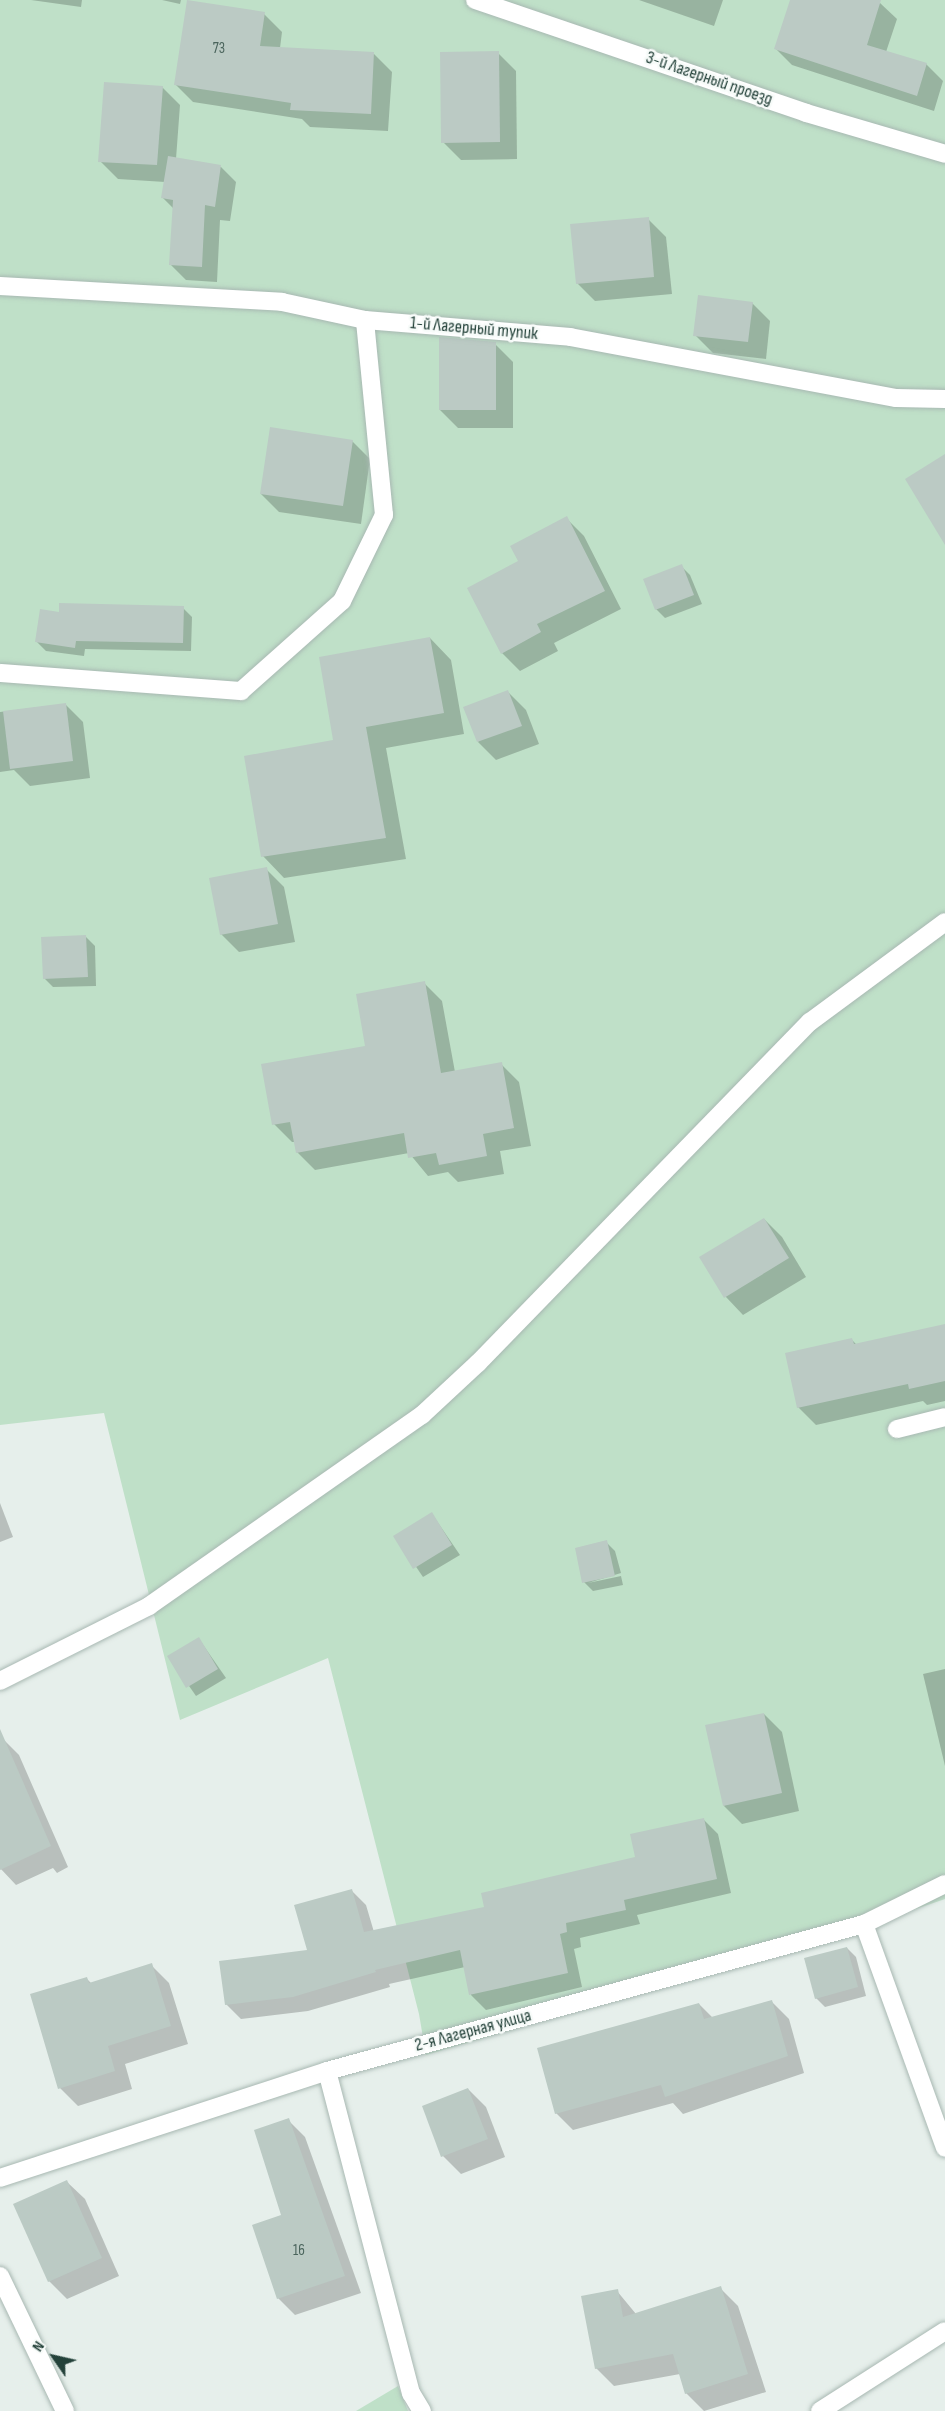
<!DOCTYPE html>
<html>
<head>
<meta charset="utf-8">
<style>
	body { margin:0 }
	#map { position:relative; width:945px; height:2411px; overflow:hidden; background:#e6efeb; font-family:"Sofia Sans Condensed",sans-serif }
	div>[style] { position:absolute }
	.green>* { inset:0; background:#bfe0c8 }
	.shadow>* { inset:0; background:#0003 }
	.building>* { inset:0; background:#bbcac4 }
	.roads { filter:drop-shadow(0 0 2px #a8b8b2) drop-shadow(0 0 2px #a8b8b2) }
	.minor>* { height:18px; margin:-9px; padding:0 9px; transform-origin:9px; border-radius:9px; background:#fff }
	span { translate:-50% -50%; white-space:nowrap; text-align:center; line-height:1.15; -webkit-text-stroke:5px #f7fbf9; paint-order:stroke }
	.number-label { font-size:15px; color:#4a645c }
	.number-label span { -webkit-text-stroke-width:0 }
	.street-label { font-size:18px; color:#24423a }
	.north { position:absolute; left:24px; top:2327px; width:60px; height:60px; -webkit-text-stroke:4px #f7fbf9; paint-order:stroke; rotate:304deg; font-size:16px; font-weight:700; line-height:24px; text-align:center; color:#24423a }
	.north::after { content:''; display:block; margin:auto; width:21px; height:27px; background:#24423a; clip-path:polygon(50% 0,100% 100%,50% 72%,0 100%) }
</style>
</head>
<body>
<div id="map">
	<div class="green">
		<div style="clip-path:polygon(0 0,945px 0,945px 1899px,863px 1927px,426px 2055px,419px 2014px,328px 1658px,180px 1720px,104px 1413px,0 1425px)"></div>
		<div style="clip-path:polygon(398px 2386px,408px 2411px,356px 2411px)"></div>
	</div>
	<div class="shadow">
		<div style="clip-path:polygon(31px 0,82px 0,81px 7px)"></div>
		<div style="clip-path:polygon(162px 0,181px 0,180px 4px)"></div>
		<div style="clip-path:polygon(639px 0,723px 0,714px 26px)"></div>
		<div style="clip-path:polygon(791px 0,880px 3px,897px 19px,886px 52px,926px 64px,943px 81px,934px 111px,792px 65px,776px 49px)"></div>
		<div style="clip-path:polygon(264px 14px,282px 32px,280px 48px,374px 54px,392px 72px,388px 131px,310px 127px,302px 119px,193px 102px,175px 84px)"></div>
		<div style="clip-path:polygon(498px 53px,516px 71px,517px 159px,461px 160px,443px 142px)"></div>
		<div style="clip-path:polygon(162px 87px,180px 105px,176px 159px,221px 167px,236px 182px,230px 221px,220px 220px,217px 282px,186px 280px,171px 265px,174px 209px,162px 197px,165px 182px,118px 179px,100px 161px)"></div>
		<div style="clip-path:polygon(648px 219px,666px 237px,672px 294px,595px 301px,577px 283px)"></div>
		<div style="clip-path:polygon(752px 303px,770px 321px,766px 359px,713px 353px,695px 335px)"></div>
		<div style="clip-path:polygon(495px 344px,513px 362px,513px 428px,458px 428px,440px 410px)"></div>
		<div style="clip-path:polygon(352px 441px,370px 459px,361px 524px,279px 512px,261px 494px)"></div>
		<div style="clip-path:polygon(566px 518px,584px 536px,621px 609px,554px 643px,558px 651px,520px 671px,502px 653px,520px 562px)"></div>
		<div style="clip-path:polygon(681px 566px,690px 575px,702px 604px,665px 618px,656px 609px)"></div>
		<div style="clip-path:polygon(183px 608px,192px 617px,191px 651px,85px 649px,84px 656px,46px 651px,37px 642px,60px 613px)"></div>
		<div style="clip-path:polygon(430px 638px,451px 660px,464px 734px,386px 748px,406px 859px,284px 878px,263px 856px,335px 741px)"></div>
		<div style="clip-path:polygon(508px 692px,526px 710px,539px 744px,496px 760px,478px 742px)"></div>
		<div style="clip-path:polygon(65px 704px,83px 722px,90px 778px,30px 786px,14px 770px,0 772px,0 712px)"></div>
		<div style="clip-path:polygon(266px 869px,284px 887px,295px 942px,239px 952px,221px 934px)"></div>
		<div style="clip-path:polygon(86px 937px,95px 946px,96px 986px,53px 987px,44px 978px)"></div>
		<div style="clip-path:polygon(424px 983px,442px 1001px,455px 1072px,501px 1064px,519px 1082px,531px 1146px,500px 1151px,504px 1174px,458px 1182px,448px 1172px,428px 1176px,409px 1153px,315px 1170px,297px 1152px,295px 1142px,292px 1142px,274px 1124px,367px 1047px)"></div>
		<div style="clip-path:polygon(764px 1219px,782px 1237px,806px 1277px,743px 1315px,726px 1297px,701px 1258px)"></div>
		<div style="clip-path:polygon(945px 1325px,945px 1401px,927px 1405px,923px 1401px,816px 1425px,798px 1407px,852px 1340px,857px 1345px)"></div>
		<div style="clip-path:polygon(0 1503px,13px 1537px,0 1542px)"></div>
		<div style="clip-path:polygon(432px 1514px,460px 1555px,423px 1577px,395px 1536px)"></div>
		<div style="clip-path:polygon(606px 1542px,615px 1551px,621px 1573px,588px 1583px,621px 1576px,623px 1585px,593px 1591px,584px 1582px)"></div>
		<div style="clip-path:polygon(199px 1639px,226px 1678px,196px 1696px,169px 1657px)"></div>
		<div style="clip-path:polygon(945px 1669px,945px 1766px,923px 1674px)"></div>
		<div style="clip-path:polygon(764px 1714px,782px 1732px,799px 1811px,742px 1824px,724px 1806px)"></div>
		<div style="clip-path:polygon(3px 1739px,19px 1755px,68px 1867px,57px 1873px,53px 1868px,16px 1885px,0 1868px,0 1742px)"></div>
		<div style="clip-path:polygon(703px 1819px,718px 1834px,731px 1893px,637px 1915px,640px 1924px,580px 1938px,581px 1947px,574px 1949px,582px 1987px,486px 2010px,471px 1995px,465px 1967px,389px 1984px,390px 1987px,308px 2011px,241px 2019px,226px 2004px,309px 1951px,351px 1890px,366px 1905px,374px 1932px,486px 1908px,636px 1858px)"></div>
		<div style="clip-path:polygon(847px 1948px,856px 1957px,866px 1996px,825px 2007px,816px 1998px)"></div>
		<div style="clip-path:polygon(151px 1965px,169px 1983px,188px 2044px,125px 2064px,132px 2089px,78px 2106px,60px 2088px,86px 1978px,92px 1984px)"></div>
		<div style="clip-path:polygon(771px 2001px,789px 2019px,804px 2073px,683px 2114px,673px 2103px,573px 2130px,556px 2113px,699px 2004px,713px 2018px)"></div>
		<div style="clip-path:polygon(468px 2089px,486px 2107px,505px 2157px,461px 2174px,443px 2156px)"></div>
		<div style="clip-path:polygon(288px 2120px,305px 2137px,361px 2293px,295px 2315px,278px 2298px)"></div>
		<div style="clip-path:polygon(67px 2182px,85px 2199px,119px 2276px,67px 2299px,49px 2281px)"></div>
		<div style="clip-path:polygon(720px 2288px,738px 2306px,766px 2392px,704px 2411px,686px 2393px,680px 2374px,614px 2386px,596px 2368px,617px 2291px,636px 2314px)"></div>
	</div>
	<div class="building">
		<div style="clip-path:polygon(187px 0,265px 12px,260px 46px,374px 52px,371px 114px,290px 110px,291px 103px,174px 85px)"></div>
		<div style="clip-path:polygon(790px 0,881px 0,867px 45px,927px 63px,917px 96px,774px 49px)"></div>
		<div style="clip-path:polygon(499px 51px,500px 142px,441px 143px,440px 52px)"></div>
		<div style="clip-path:polygon(104px 82px,163px 86px,157px 165px,98px 162px)"></div>
		<div style="clip-path:polygon(168px 156px,221px 165px,215px 207px,205px 205px,202px 267px,169px 265px,173px 200px,161px 198px)"></div>
		<div style="clip-path:polygon(649px 217px,654px 277px,576px 284px,570px 224px)"></div>
		<div style="clip-path:polygon(698px 295px,753px 302px,748px 342px,693px 336px)"></div>
		<div style="clip-path:polygon(439px 337px,496px 342px,496px 410px,439px 410px)"></div>
		<div style="clip-path:polygon(270px 427px,353px 440px,343px 506px,260px 494px)"></div>
		<div style="clip-path:polygon(945px 454px,945px 545px,905px 479px)"></div>
		<div style="clip-path:polygon(567px 516px,605px 591px,537px 624px,541px 632px,501px 654px,467px 588px,518px 561px,510px 546px)"></div>
		<div style="clip-path:polygon(682px 564px,694px 595px,655px 610px,643px 579px)"></div>
		<div style="clip-path:polygon(59px 603px,184px 606px,183px 643px,76px 641px,75px 648px,35px 642px,40px 609px,59px 612px)"></div>
		<div style="clip-path:polygon(430px 637px,444px 713px,366px 727px,386px 838px,261px 857px,244px 756px,333px 740px,319px 657px)"></div>
		<div style="clip-path:polygon(508px 690px,522px 726px,477px 742px,463px 707px)"></div>
		<div style="clip-path:polygon(66px 703px,73px 761px,10px 769px,3px 711px)"></div>
		<div style="clip-path:polygon(267px 867px,278px 924px,220px 935px,209px 878px)"></div>
		<div style="clip-path:polygon(86px 935px,88px 977px,43px 979px,41px 937px)"></div>
		<div style="clip-path:polygon(425px 981px,441px 1073px,502px 1062px,514px 1128px,483px 1134px,487px 1156px,439px 1165px,436px 1153px,408px 1158px,404px 1133px,296px 1153px,290px 1122px,272px 1125px,261px 1064px,365px 1046px,356px 994px)"></div>
		<div style="clip-path:polygon(764px 1218px,789px 1258px,724px 1298px,699px 1257px)"></div>
		<div style="clip-path:polygon(945px 1324px,945px 1381px,909px 1389px,908px 1384px,797px 1408px,785px 1353px,852px 1338px,854px 1344px)"></div>
		<div style="clip-path:polygon(432px 1512px,452px 1545px,413px 1569px,393px 1536px)"></div>
		<div style="clip-path:polygon(607px 1540px,615px 1576px,582px 1583px,575px 1548px)"></div>
		<div style="clip-path:polygon(199px 1637px,218px 1669px,186px 1688px,167px 1656px)"></div>
		<div style="clip-path:polygon(764px 1713px,782px 1793px,723px 1806px,705px 1725px)"></div>
		<div style="clip-path:polygon(0 1729px,51px 1846px,0 1870px)"></div>
		<div style="clip-path:polygon(704px 1818px,717px 1879px,624px 1900px,626px 1910px,566px 1923px,567px 1932px,560px 1934px,568px 1973px,469px 1995px,460px 1950px,375px 1970px,376px 1972px,293px 1997px,225px 2005px,219px 1961px,307px 1950px,294px 1905px,352px 1889px,364px 1932px,484px 1907px,481px 1893px,635px 1857px,630px 1834px)"></div>
		<div style="clip-path:polygon(847px 1947px,858px 1987px,815px 1999px,804px 1958px)"></div>
		<div style="clip-path:polygon(152px 1963px,171px 2026px,108px 2046px,115px 2071px,58px 2089px,30px 1994px,87px 1977px,89px 1983px)"></div>
		<div style="clip-path:polygon(772px 2000px,788px 2056px,665px 2097px,661px 2085px,555px 2114px,537px 2048px,699px 2003px,704px 2019px)"></div>
		<div style="clip-path:polygon(468px 2088px,488px 2139px,441px 2157px,422px 2106px)"></div>
		<div style="clip-path:polygon(289px 2118px,345px 2276px,277px 2299px,252px 2225px,281px 2215px,254px 2130px)"></div>
		<div style="clip-path:polygon(67px 2180px,102px 2258px,48px 2282px,13px 2204px)"></div>
		<div style="clip-path:polygon(721px 2286px,748px 2374px,685px 2394px,673px 2354px,595px 2369px,581px 2296px,618px 2289px,623px 2317px)"></div>
	</div>
	<div class="roads">
		<div class="minor">
			<div style="left:475px;top:0;width:350px;rotate:18.8deg"></div>
			<div style="left:806px;top:113px;width:145px;rotate:16.4deg"></div>
			<div style="left:0;top:286px;width:282px;rotate:3.2deg"></div>
			<div style="left:282px;top:302px;width:85px;rotate:12.2deg"></div>
			<div style="left:365px;top:320px;width:206px;rotate:4.7deg"></div>
			<div style="left:570px;top:337px;width:332px;rotate:10.6deg"></div>
			<div style="left:896px;top:398px;width:49px;rotate:1.2deg"></div>
			<div style="left:0;top:673px;width:242px;rotate:4.3deg"></div>
			<div style="left:241px;top:691px;width:135px;rotate:-41.7deg"></div>
			<div style="left:342px;top:601px;width:96px;rotate:-64deg"></div>
			<div style="left:384px;top:515px;width:196px;rotate:-95.6deg"></div>
			<div style="left:897px;top:1429px;width:49px;rotate:-14deg"></div>
			<div style="left:0;top:1681px;width:167px;rotate:-26.7deg"></div>
			<div style="left:149px;top:1606px;width:333px;rotate:-35deg"></div>
			<div style="left:422px;top:1415px;width:76px;rotate:-42.9deg"></div>
			<div style="left:478px;top:1363px;width:476px;rotate:-45.8deg"></div>
			<div style="left:810px;top:1022px;width:168px;rotate:-36.5deg"></div>
			<div style="left:864px;top:1924px;width:238px;rotate:70.1deg"></div>
			<div style="left:327px;top:2071px;width:333px;rotate:75.4deg"></div>
			<div style="left:411px;top:2393px;width:21px;rotate:59deg"></div>
			<div style="left:0;top:2178px;width:344px;rotate:-18.1deg"></div>
			<div style="left:327px;top:2071px;width:557px;rotate:-15.31deg"></div>
			<div style="left:864px;top:1924px;width:90px;rotate:-26.3deg"></div>
			<div style="left:0;top:2276px;width:150px;rotate:64.3deg"></div>
			<div style="left:820px;top:2411px;width:148px;rotate:-32.6deg"></div>
		</div>
	</div>
	<div class="number-label">
		<span style="left:219px;top:49px">73</span>
		<span style="left:299px;top:2251px">16</span>
	</div>
	<div class="street-label">
		<span style="left:709px;top:79px;rotate:19deg">3-й Лагерный проезд</span>
		<span style="left:474px;top:329px;rotate:5deg">1-й Лагерный тупик</span>
		<span style="left:473px;top:2031px;rotate:-15deg">2-я Лагерная улица</span>
	</div>
	<div class="north">N</div>
</div>
</body>
</html>
